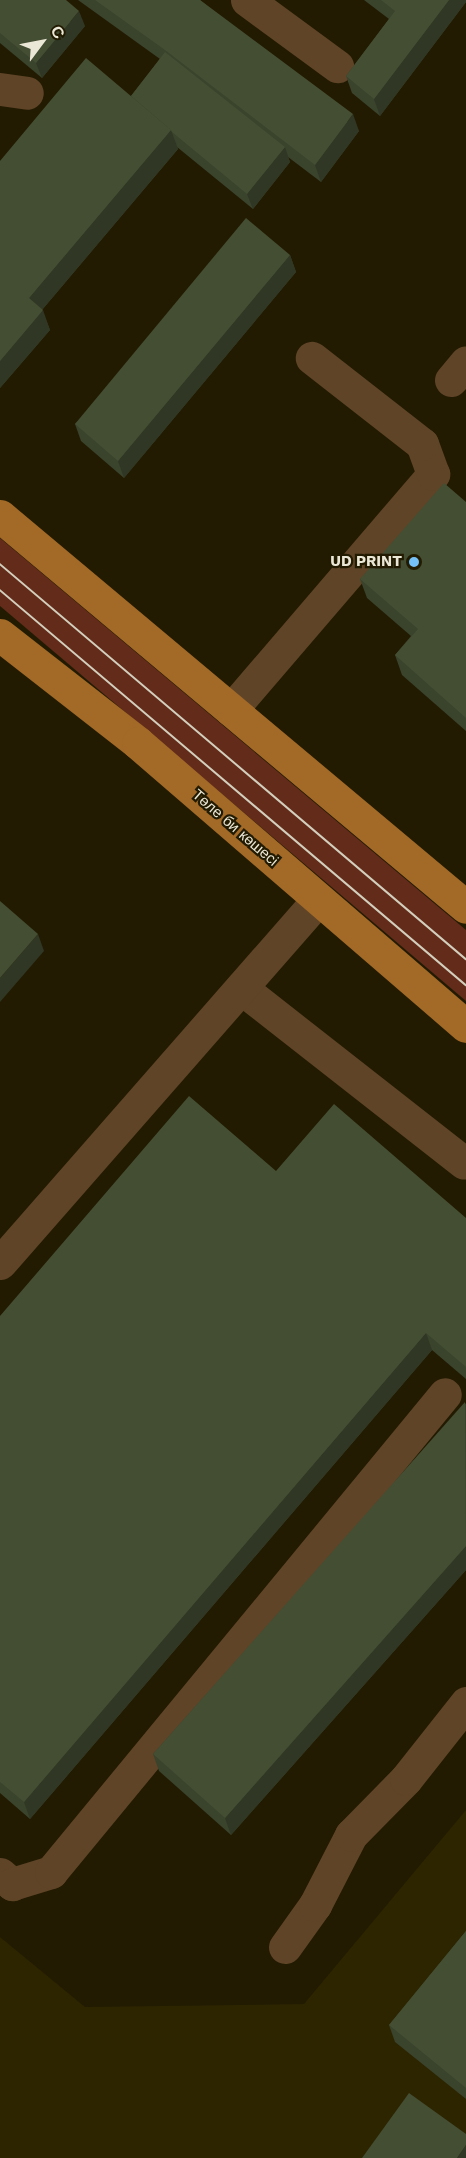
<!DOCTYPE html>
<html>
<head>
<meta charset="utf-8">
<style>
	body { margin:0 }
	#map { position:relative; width:466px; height:2158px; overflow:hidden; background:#221b01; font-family:"Work Sans",sans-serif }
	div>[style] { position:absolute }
	.built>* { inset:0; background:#2d2400 }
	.green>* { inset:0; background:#632b1a }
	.minor>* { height:33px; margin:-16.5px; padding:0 16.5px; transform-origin:16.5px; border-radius:16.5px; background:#5f4427 }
	.major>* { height:33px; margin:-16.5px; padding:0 16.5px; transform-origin:16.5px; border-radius:16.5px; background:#a26927 }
	.tram>* { height:1.5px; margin:-0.75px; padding:0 0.75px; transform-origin:0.75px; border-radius:0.75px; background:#d4cfbd }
	.wall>* { inset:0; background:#3a432c }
	.shaded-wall>* { inset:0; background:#303724 }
	.building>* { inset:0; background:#444e33 }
	.dots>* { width:16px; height:16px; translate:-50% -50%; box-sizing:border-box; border:3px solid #221b01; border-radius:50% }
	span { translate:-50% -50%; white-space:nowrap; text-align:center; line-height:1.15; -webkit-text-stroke:4.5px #221b01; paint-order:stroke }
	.poi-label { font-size:15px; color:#ebe7d6; font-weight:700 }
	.right { translate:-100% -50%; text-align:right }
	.street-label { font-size:15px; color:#ebe7d6 }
	.north { position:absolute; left:12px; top:12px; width:60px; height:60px; -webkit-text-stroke:4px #221b01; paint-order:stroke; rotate:58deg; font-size:16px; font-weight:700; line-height:24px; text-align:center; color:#ebe7d6 }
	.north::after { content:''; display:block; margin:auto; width:21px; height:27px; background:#ebe7d6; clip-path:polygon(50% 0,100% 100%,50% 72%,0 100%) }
</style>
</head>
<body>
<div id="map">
	<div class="built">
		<div style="clip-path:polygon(466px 1810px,466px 2158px,0 2158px,0 1937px,85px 2007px,304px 2004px)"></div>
	</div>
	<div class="green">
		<div style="clip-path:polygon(0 538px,466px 930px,466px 1001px,0 606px)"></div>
	</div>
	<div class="minor">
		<div style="left:247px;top:0;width:112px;rotate:36.3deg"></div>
		<div style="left:0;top:89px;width:27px;rotate:8deg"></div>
		<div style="left:451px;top:380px;width:23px;rotate:-50deg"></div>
		<div style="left:231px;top:710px;width:311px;rotate:-49.4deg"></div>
		<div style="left:433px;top:474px;width:32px;rotate:-110deg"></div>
		<div style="left:422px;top:444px;width:140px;rotate:-142deg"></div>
		<div style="left:241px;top:988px;width:283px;rotate:38.1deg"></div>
		<div style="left:0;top:1263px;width:483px;rotate:-48.8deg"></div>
		<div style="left:0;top:1874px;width:16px;rotate:40deg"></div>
		<div style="left:12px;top:1884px;width:41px;rotate:-17.1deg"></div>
		<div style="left:51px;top:1872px;width:619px;rotate:-50.5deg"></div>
		<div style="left:285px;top:1947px;width:52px;rotate:-54.5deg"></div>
		<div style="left:315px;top:1905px;width:79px;rotate:-62.8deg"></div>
		<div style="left:351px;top:1835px;width:78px;rotate:-45.5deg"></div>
		<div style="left:406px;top:1779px;width:97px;rotate:-51.7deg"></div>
	</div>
	<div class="major">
		<div style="left:0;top:516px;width:608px;rotate:40deg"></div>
		<div style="left:0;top:635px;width:175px;rotate:38deg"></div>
		<div style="left:138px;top:743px;width:433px;rotate:40.8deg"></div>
	</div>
	<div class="tram">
		<div style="left:0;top:564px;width:611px;rotate:40.29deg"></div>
		<div style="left:0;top:590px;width:611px;rotate:40.29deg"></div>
	</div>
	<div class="wall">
		<div style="clip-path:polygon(0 0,85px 26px,42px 78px,0 43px)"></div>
		<div style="clip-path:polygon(78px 0,200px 0,359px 131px,321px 182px,288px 157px,290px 162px,253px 209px,177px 147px,178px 149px,42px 310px,50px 330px,0 388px,0 161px,131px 96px,160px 59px)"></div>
		<div style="clip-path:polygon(364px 0,466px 0,466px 2px,380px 116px,352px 93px,346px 76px,389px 19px)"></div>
		<div style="clip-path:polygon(290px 255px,296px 272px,124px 478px,81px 441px,75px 424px)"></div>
		<div style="clip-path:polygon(466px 502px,466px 731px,402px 675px,395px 655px,411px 636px,367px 598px,360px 579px)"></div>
		<div style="clip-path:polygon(276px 1171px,466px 1218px,466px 1379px,432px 1350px,30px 1819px,0 1793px,0 1316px)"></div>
		<div style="clip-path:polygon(466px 1403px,466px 1570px,231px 1835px,159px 1771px,153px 1754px)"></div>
		<div style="clip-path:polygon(466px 1931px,466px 2099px,395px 2042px,389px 2025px)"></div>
	</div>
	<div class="shaded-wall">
		<div style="clip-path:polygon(449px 0,466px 0,466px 2px,380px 116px,374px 99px)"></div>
		<div style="clip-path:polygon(79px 11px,85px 26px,42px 78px,36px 63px)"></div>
		<div style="clip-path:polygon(353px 114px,359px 131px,321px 182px,315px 165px)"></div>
		<div style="clip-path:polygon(171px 130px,178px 149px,36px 317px,29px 298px)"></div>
		<div style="clip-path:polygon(285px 147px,290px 162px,253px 209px,247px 194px)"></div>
		<div style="clip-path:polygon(290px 255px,296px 272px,124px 478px,118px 461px)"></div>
		<div style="clip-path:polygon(43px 310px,50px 330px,0 388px,0 361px)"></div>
		<div style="clip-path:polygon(38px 934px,44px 951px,0 1002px,0 978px)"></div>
		<div style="clip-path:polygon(426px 1333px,432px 1350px,30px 1819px,24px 1802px)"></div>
		<div style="clip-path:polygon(466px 1546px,466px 1570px,231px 1835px,225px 1818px)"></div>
		<div style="clip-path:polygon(466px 2145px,466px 2158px,457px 2158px)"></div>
	</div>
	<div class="building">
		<div style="clip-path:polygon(0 0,66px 0,79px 11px,36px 63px,0 33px)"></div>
		<div style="clip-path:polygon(95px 0,200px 0,353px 114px,315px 165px,165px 50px)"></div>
		<div style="clip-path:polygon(381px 0,449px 0,374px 99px,346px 76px,395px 11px)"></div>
		<div style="clip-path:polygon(165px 52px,285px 147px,247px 194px,172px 132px,171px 130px,131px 96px)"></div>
		<div style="clip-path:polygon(86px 58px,171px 130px,29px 298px,43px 310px,0 361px,0 161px)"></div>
		<div style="clip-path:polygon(246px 218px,290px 255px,118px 461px,75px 424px)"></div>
		<div style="clip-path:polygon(444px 483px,466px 502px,466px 718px,395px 655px,418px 629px,360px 579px)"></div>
		<div style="clip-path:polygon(0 901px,38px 934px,0 978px)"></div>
		<div style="clip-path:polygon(189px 1096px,276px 1171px,334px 1104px,466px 1218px,466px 1367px,426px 1333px,24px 1802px,0 1782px,0 1316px)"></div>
		<div style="clip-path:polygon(465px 1402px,466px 1546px,225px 1818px,153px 1754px)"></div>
		<div style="clip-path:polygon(466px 1931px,466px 2088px,389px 2025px)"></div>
		<div style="clip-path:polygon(409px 2093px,466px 2134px,466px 2145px,457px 2158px,362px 2158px)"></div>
	</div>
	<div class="dots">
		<div style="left:414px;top:562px;background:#75c0f6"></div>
	</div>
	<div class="poi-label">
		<span class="right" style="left:402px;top:562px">UD PRINT</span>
	</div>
	<div class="street-label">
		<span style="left:235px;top:828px;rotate:41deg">Төле би көшесі</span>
	</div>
	<div class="north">С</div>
</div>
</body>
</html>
